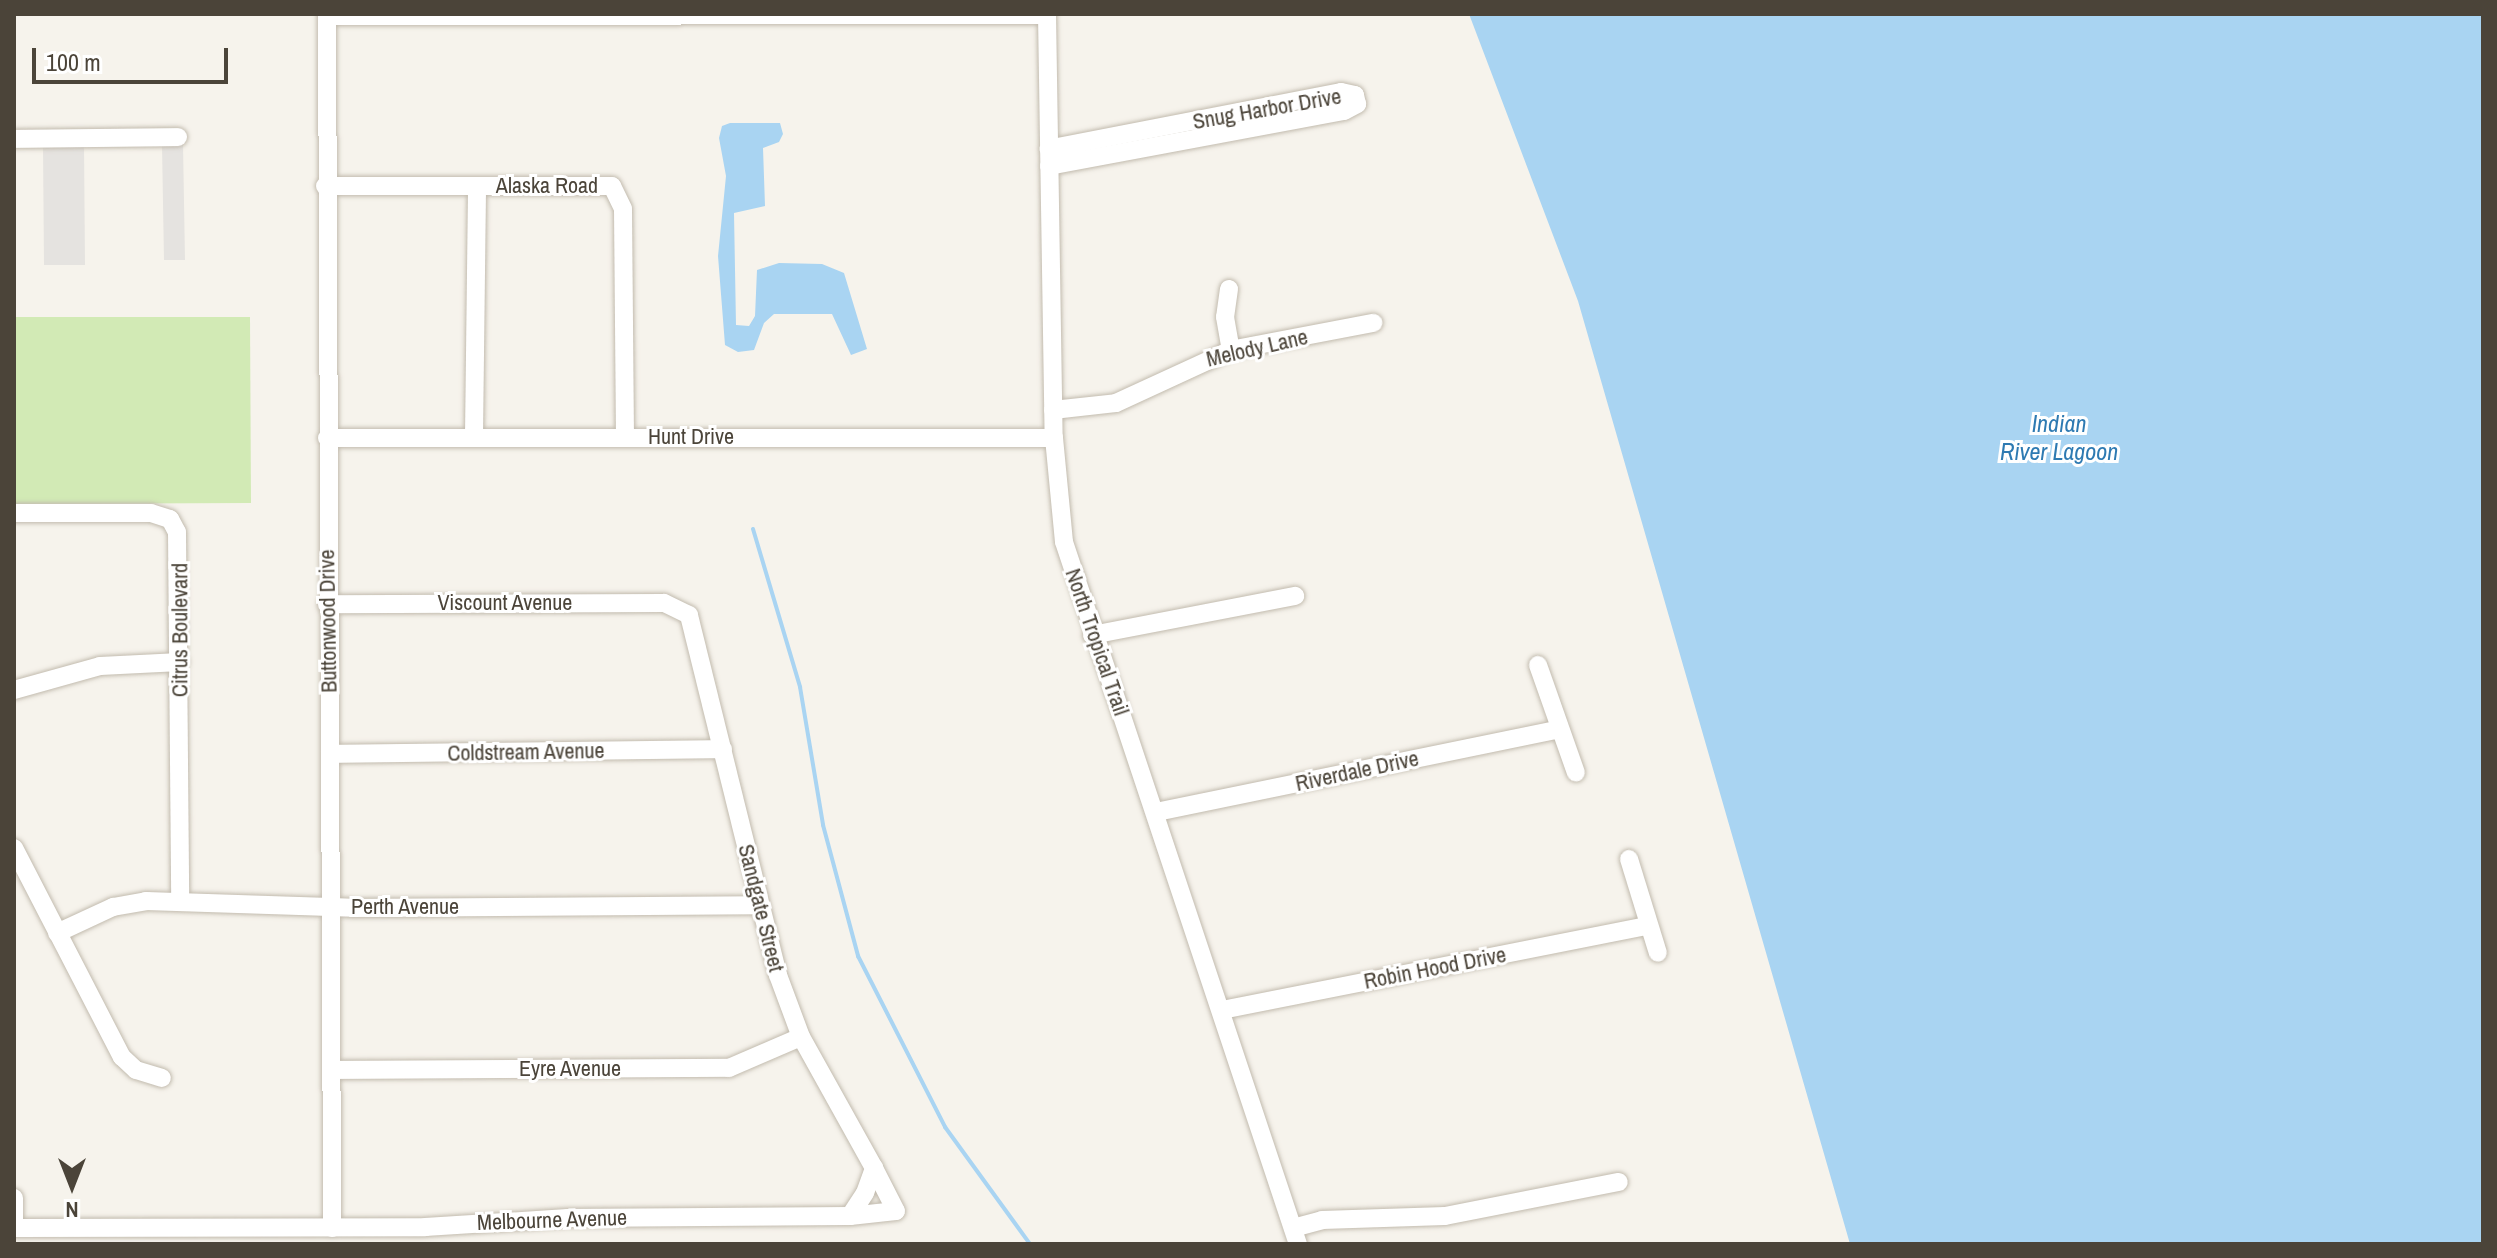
<!DOCTYPE html>
<html>
<head>
<meta charset="utf-8">
<style>
	body { margin:0 }
	#map { position:relative; width:2497px; height:1258px; overflow:hidden; background:#f6f3ec; font-family:"Archivo Narrow",sans-serif }
	div>[style] { position:absolute }
	.green>* { inset:0; background:#d2eab5 }
	.parking>* { inset:0; background:#e5e3e0 }
	.water>* { inset:0; background:#a9d4f2 }
	.stream>* { height:4px; margin:-2px; padding:0 2px; transform-origin:2px; border-radius:2px; background:#a9d4f2 }
	.roads { filter:drop-shadow(0 0 2px #c2bbae) drop-shadow(0 0 2px #c2bbae) }
	.minor>* { height:18px; margin:-9px; padding:0 9px; transform-origin:9px; border-radius:9px; background:#fff }
	span { translate:-50% -50%; white-space:nowrap; text-align:center; line-height:1.15; -webkit-text-stroke:6px #fff; paint-order:stroke }
	.street-label { font-size:22px; color:#4b4439 }
	.water-label { font-size:24px; color:#2e7ab2; font-style:italic }
	.frame { position:absolute; inset:0; border:16px solid #4b4439; pointer-events:none }
	.north { position:absolute; left:32px; top:1146px; width:80px; height:80px; -webkit-text-stroke:6px #fff; paint-order:stroke; rotate:180deg; font-size:22px; font-weight:700; line-height:32px; text-align:center; color:#4b4439 }
	.north::after { content:''; display:block; margin:auto; width:28px; height:36px; background:#4b4439; clip-path:polygon(50% 0,100% 100%,50% 72%,0 100%) }
	.scale { position:absolute; left:32px; top:48px; width:196px; height:36px; box-sizing:border-box; border:4px solid #4b4439; border-top:0; padding-left:10px; font-size:24px; line-height:28px; white-space:nowrap; color:#4b4439; -webkit-text-stroke:6px #fff; paint-order:stroke }
</style>
</head>
<body>
<div id="map">
	<div class="green">
		<div style="clip-path:polygon(14px 317px,250px 317px,251px 503px,14px 504px)"></div>
	</div>
	<div class="parking">
		<div style="clip-path:polygon(183px 144px,185px 260px,164px 260px,162px 145px)"></div>
		<div style="clip-path:polygon(84px 145px,85px 265px,44px 265px,43px 146px)"></div>
	</div>
	<div class="water">
		<div style="clip-path:polygon(1469px 14px,2483px 14px,2483px 1244px,1850px 1244px,1578px 301px)"></div>
		<div style="clip-path:polygon(730px 123px,780px 123px,783px 134px,779px 142px,763px 148px,765px 206px,734px 213px,736px 325px,749px 326px,755px 316px,757px 270px,779px 263px,822px 264px,844px 273px,867px 349px,851px 355px,832px 314px,774px 314px,764px 323px,754px 350px,738px 352px,725px 345px,718px 256px,726px 176px,719px 138px,722px 126px)"></div>
	</div>
	<div class="stream">
		<div style="left:753px;top:529px;width:165px;rotate:73.4deg"></div>
		<div style="left:800px;top:687px;width:140px;rotate:80.5deg"></div>
		<div style="left:823px;top:825px;width:136px;rotate:75deg"></div>
		<div style="left:858px;top:956px;width:192px;rotate:63deg"></div>
		<div style="left:945px;top:1127px;width:145px;rotate:54deg"></div>
	</div>
	<div class="roads">
		<div class="minor">
			<div style="left:327px;top:14px;width:1214px;rotate:89.76deg"></div>
			<div style="left:1047px;top:14px;width:424px;rotate:89.1deg"></div>
			<div style="left:1054px;top:438px;width:104px;rotate:84.5deg"></div>
			<div style="left:1064px;top:542px;width:740px;rotate:71.57deg"></div>
			<div style="left:327px;top:16px;width:720px;rotate:-0.08deg"></div>
			<div style="left:14px;top:139px;width:164px;rotate:-0.7deg"></div>
			<div style="left:1049px;top:166px;width:300px;rotate:-10.6deg"></div>
			<div style="left:1344px;top:111px;width:15px;rotate:-28deg"></div>
			<div style="left:1357px;top:104px;width:9px;rotate:-103deg"></div>
			<div style="left:1355px;top:95px;width:14px;rotate:-168deg"></div>
			<div style="left:1341px;top:92px;width:298px;rotate:169deg"></div>
			<div style="left:325px;top:186px;width:287px"></div>
			<div style="left:612px;top:186px;width:25px;rotate:64deg"></div>
			<div style="left:623px;top:209px;width:228px;rotate:89.5deg"></div>
			<div style="left:1229px;top:289px;width:28px;rotate:98deg"></div>
			<div style="left:1225px;top:317px;width:34px;rotate:80deg"></div>
			<div style="left:1053px;top:410px;width:63px;rotate:-6.3deg"></div>
			<div style="left:1116px;top:403px;width:127px;rotate:-24.7deg"></div>
			<div style="left:1231px;top:350px;width:145px;rotate:-10.8deg"></div>
			<div style="left:474px;top:436px;width:250px;rotate:-89.3deg"></div>
			<div style="left:327px;top:438px;width:727px"></div>
			<div style="left:14px;top:513px;width:137px"></div>
			<div style="left:151px;top:513px;width:20px;rotate:18deg"></div>
			<div style="left:170px;top:519px;width:15px;rotate:62deg"></div>
			<div style="left:177px;top:532px;width:369px;rotate:89.5deg"></div>
			<div style="left:1092px;top:635px;width:207px;rotate:-10.9deg"></div>
			<div style="left:1538px;top:665px;width:114px;rotate:70.6deg"></div>
			<div style="left:14px;top:690px;width:89px;rotate:-15.6deg"></div>
			<div style="left:100px;top:666px;width:80px;rotate:-2.9deg"></div>
			<div style="left:330px;top:754px;width:393px;rotate:-0.7deg"></div>
			<div style="left:1156px;top:812px;width:409px;rotate:-11.6deg"></div>
			<div style="left:14px;top:848px;width:235px;rotate:62.7deg"></div>
			<div style="left:122px;top:1057px;width:19px;rotate:43deg"></div>
			<div style="left:136px;top:1070px;width:27px;rotate:17deg"></div>
			<div style="left:1629px;top:859px;width:98px;rotate:72.9deg"></div>
			<div style="left:57px;top:933px;width:62px;rotate:-24.9deg"></div>
			<div style="left:113px;top:907px;width:34px;rotate:-10deg"></div>
			<div style="left:146px;top:901px;width:207px;rotate:1.9deg"></div>
			<div style="left:353px;top:908px;width:405px;rotate:-0.4deg"></div>
			<div style="left:1222px;top:1010px;width:434px;rotate:-11.2deg"></div>
			<div style="left:332px;top:1070px;width:397px;rotate:-0.3deg"></div>
			<div style="left:729px;top:1068px;width:78px;rotate:-23.3deg"></div>
			<div style="left:14px;top:1198px;width:30px;rotate:90deg"></div>
			<div style="left:850px;top:1216px;width:46px;rotate:-6.2deg"></div>
			<div style="left:896px;top:1211px;width:48px;rotate:-117.1deg"></div>
			<div style="left:14px;top:1228px;width:411px;rotate:-0.1deg"></div>
			<div style="left:425px;top:1227px;width:143px;rotate:-3.6deg"></div>
			<div style="left:568px;top:1218px;width:282px;rotate:-0.4deg"></div>
			<div style="left:850px;top:1216px;width:27px;rotate:-57deg"></div>
			<div style="left:865px;top:1193px;width:27px;rotate:-70deg"></div>
			<div style="left:874px;top:1168px;width:150px;rotate:-119.1deg"></div>
			<div style="left:801px;top:1037px;width:66px;rotate:-110.4deg"></div>
			<div style="left:778px;top:975px;width:371px;rotate:-103.9deg"></div>
			<div style="left:689px;top:615px;width:28px;rotate:-154deg"></div>
			<div style="left:664px;top:603px;width:337px;rotate:179.8deg"></div>
			<div style="left:1293px;top:1228px;width:30px;rotate:-15deg"></div>
			<div style="left:1322px;top:1220px;width:123px;rotate:-1.9deg"></div>
			<div style="left:1445px;top:1216px;width:177px;rotate:-11.1deg"></div>
		</div>
	</div>
	<div class="street-label">
		<span style="left:1267px;top:109px;rotate:-10deg">Snug Harbor Drive</span>
		<span style="left:547px;top:186px">Alaska Road</span>
		<span style="left:1257px;top:348px;rotate:-13deg">Melody Lane</span>
		<span style="left:691px;top:437px">Hunt Drive</span>
		<span style="left:505px;top:603px">Viscount Avenue</span>
		<span style="left:328px;top:621px;rotate:-91deg">Buttonwood Drive</span>
		<span style="left:180px;top:630px;rotate:-90deg">Citrus Boulevard</span>
		<span style="left:1097px;top:642px;rotate:71deg">North Tropical Trail</span>
		<span style="left:526px;top:752px;rotate:-1deg">Coldstream Avenue</span>
		<span style="left:1357px;top:771px;rotate:-12deg">Riverdale Drive</span>
		<span style="left:405px;top:907px">Perth Avenue</span>
		<span style="left:761px;top:908px;rotate:76deg">Sandgate Street</span>
		<span style="left:1435px;top:968px;rotate:-11deg">Robin Hood Drive</span>
		<span style="left:570px;top:1069px">Eyre Avenue</span>
		<span style="left:552px;top:1220px;rotate:-2deg">Melbourne Avenue</span>
	</div>
	<div class="water-label">
		<span style="left:2059px;top:438px">Indian<br>River Lagoon</span>
	</div>
	<div class="frame"></div>
	<div class="north">N</div>
	<div class="scale">100 m</div>
</div>
</body>
</html>
